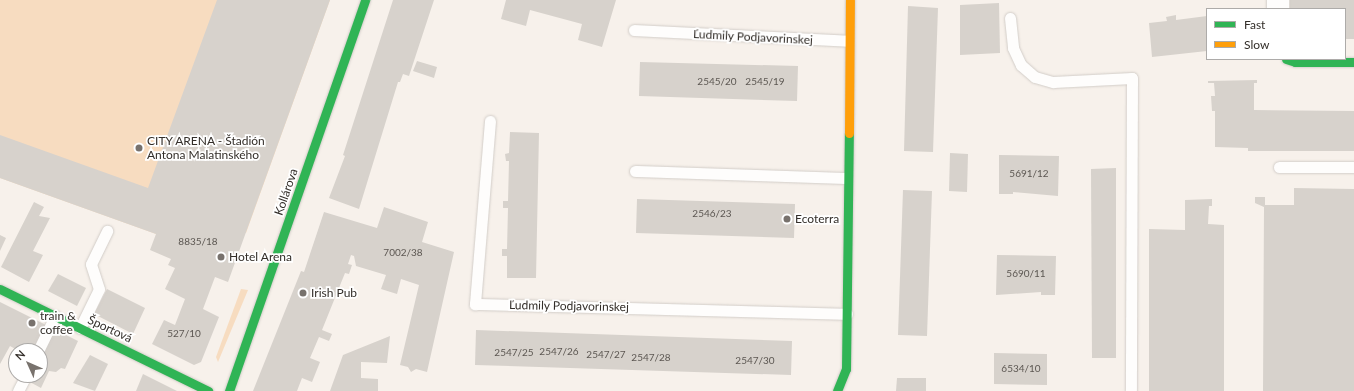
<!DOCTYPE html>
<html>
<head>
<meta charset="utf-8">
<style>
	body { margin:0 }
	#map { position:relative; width:1354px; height:391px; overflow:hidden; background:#f7f1eb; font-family:Lato,sans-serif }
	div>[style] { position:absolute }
	.green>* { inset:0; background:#f7dcc0 }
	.building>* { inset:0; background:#d7d2cc }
	.roads { filter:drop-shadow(0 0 1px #d2cdc8) drop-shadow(0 0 1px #d2cdc8) }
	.lane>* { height:11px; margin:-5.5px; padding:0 5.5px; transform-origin:5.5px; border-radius:5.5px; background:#fefdfc }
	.street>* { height:22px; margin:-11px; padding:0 11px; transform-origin:11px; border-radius:11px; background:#fefdfc }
	.fast>* { height:9px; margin:-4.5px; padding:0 4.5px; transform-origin:4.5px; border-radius:4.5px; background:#30b455 }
	.slow>* { height:9px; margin:-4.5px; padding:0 4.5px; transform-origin:4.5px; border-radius:4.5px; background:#ff9f0a }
	.dots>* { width:11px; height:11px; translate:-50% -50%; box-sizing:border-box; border:2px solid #fff; border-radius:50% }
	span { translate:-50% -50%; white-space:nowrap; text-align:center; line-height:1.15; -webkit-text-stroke:3.5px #fff; paint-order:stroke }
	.number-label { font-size:10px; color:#5c5752 }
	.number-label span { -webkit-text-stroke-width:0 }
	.street-label { font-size:12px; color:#332e29 }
	.poi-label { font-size:12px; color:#332e29 }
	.left { translate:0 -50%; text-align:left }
	.legend { position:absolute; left:1206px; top:8px; width:140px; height:52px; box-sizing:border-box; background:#fff; border:1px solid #adaba9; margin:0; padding:5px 7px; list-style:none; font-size:12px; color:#332e29 }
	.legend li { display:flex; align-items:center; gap:8px; height:20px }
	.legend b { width:20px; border:1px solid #adaba9 }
	.north { position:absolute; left:8px; top:343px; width:40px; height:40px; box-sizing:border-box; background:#fff; border:1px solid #adaba9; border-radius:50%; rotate:315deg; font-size:11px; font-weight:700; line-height:16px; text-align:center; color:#332e29 }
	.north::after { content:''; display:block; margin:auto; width:14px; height:18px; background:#78726d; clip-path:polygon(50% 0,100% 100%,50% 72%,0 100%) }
</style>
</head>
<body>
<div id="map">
	<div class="green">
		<div style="clip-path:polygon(0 0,330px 0,246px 233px,167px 205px,156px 234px,0 178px)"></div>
		<div style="clip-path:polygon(241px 289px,248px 290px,218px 362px,216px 357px)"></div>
	</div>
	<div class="building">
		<div style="clip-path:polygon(217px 0,330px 0,228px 282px,215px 277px,203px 309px,219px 317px,201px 362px,194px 365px,152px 344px,164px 320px,175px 325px,185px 299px,165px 289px,175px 268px,168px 265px,171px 259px,150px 250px,156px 234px,0 178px,0 135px,148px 188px)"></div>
		<div style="clip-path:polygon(393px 0,434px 0,409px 76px,403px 74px,400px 82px,398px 82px,359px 209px,329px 198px,345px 156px,343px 155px)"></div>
		<div style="clip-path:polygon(506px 0,616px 0,602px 47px,578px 40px,582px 24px,530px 10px,526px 26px,501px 19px)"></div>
		<div style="clip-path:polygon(1290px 0,1354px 0,1354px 39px,1345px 39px,1345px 9px,1290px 9px)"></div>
		<div style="clip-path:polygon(999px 3px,1000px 53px,960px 55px,960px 5px)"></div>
		<div style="clip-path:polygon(908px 6px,938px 8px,933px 152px,904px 151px)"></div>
		<div style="clip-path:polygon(1176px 15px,1176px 20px,1207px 16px,1207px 51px,1152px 57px,1149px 23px,1167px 21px,1166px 17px)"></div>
		<div style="clip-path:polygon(417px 61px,437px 67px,434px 78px,413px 71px)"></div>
		<div style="clip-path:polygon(640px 62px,798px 66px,797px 101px,639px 96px)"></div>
		<div style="clip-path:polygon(1257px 80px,1257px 83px,1254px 83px,1254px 110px,1354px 111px,1354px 151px,1248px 151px,1248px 148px,1215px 147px,1215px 111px,1212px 111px,1211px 96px,1215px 96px,1214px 83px,1208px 83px,1208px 81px)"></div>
		<div style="clip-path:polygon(510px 132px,539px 133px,536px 278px,507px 278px,507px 256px,502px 256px,502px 249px,507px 249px,508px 208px,503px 208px,503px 201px,508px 201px,509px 161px,506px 161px,505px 154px,509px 153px)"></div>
		<div style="clip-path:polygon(950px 153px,968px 154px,967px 192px,949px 191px)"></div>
		<div style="clip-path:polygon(999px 155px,1059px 156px,1058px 196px,1013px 192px,1013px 194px,999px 194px)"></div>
		<div style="clip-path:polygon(1116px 168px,1116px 358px,1092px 358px,1091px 169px)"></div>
		<div style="clip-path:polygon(1294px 188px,1354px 189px,1354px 391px,1263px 391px,1264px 207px,1255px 203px,1255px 197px,1265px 197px,1265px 205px,1294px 205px)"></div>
		<div style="clip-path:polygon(903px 190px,932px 191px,927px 336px,898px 335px)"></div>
		<div style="clip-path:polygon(637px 199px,795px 204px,794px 238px,636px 233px)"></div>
		<div style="clip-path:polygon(1212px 199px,1212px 206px,1209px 206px,1208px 224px,1224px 225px,1224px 391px,1149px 391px,1149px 229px,1185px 230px,1185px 200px)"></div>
		<div style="clip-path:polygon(34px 202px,44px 207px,39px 216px,50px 218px,33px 251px,43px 255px,29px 282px,1px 267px)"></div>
		<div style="clip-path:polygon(384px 207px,428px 222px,422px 242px,454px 252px,427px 372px,416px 369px,411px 372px,408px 367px,400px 365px,419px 285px,401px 279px,397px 294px,381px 289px,386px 275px,356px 266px,354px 256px,351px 255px,348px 264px,352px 265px,349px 274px,345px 273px,322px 330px,332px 334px,329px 341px,319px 337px,310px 358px,320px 362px,312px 382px,302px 378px,297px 391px,253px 391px,301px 271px,304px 272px,324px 212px,377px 228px)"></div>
		<div style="clip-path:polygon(0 235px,6px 238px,0 251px)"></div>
		<div style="clip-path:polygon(997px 255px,1056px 256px,1055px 295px,1041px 295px,1041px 292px,996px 295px)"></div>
		<div style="clip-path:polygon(58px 274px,86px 288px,77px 306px,48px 291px)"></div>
		<div style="clip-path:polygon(107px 289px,145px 308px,133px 334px,94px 314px)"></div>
		<div style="clip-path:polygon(0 302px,78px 341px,65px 369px,61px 368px,56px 372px,49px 371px,41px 388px,28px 381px,32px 375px,40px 375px,40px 351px,19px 351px,10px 346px,0 364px)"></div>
		<div style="clip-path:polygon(476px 330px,792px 341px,791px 375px,475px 365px)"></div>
		<div style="clip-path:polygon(390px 336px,387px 363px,361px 362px,361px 378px,378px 379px,378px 391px,330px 391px,343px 355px)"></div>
		<div style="clip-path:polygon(994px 353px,1047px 354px,1047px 385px,994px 384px)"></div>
		<div style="clip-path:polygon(90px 355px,108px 364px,95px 391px,73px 383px)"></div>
		<div style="clip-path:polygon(143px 374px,177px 391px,136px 391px)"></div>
		<div style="clip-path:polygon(897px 378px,926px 378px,926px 391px,896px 391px)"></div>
	</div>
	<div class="roads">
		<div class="lane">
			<div style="left:1010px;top:18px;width:30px;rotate:84deg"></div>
			<div style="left:1013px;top:48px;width:19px;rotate:65deg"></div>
			<div style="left:1021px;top:65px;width:18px;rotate:41deg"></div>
			<div style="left:1035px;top:77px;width:19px;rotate:16deg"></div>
			<div style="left:1053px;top:82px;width:79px;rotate:-2.9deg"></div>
			<div style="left:1132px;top:78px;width:313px;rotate:90.2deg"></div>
			<div style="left:634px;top:30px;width:214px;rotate:2.9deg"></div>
			<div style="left:490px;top:121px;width:184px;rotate:94.7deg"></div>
			<div style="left:475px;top:304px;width:372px;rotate:1.5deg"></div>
			<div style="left:1279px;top:167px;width:75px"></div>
			<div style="left:635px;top:171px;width:212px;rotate:1.9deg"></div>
			<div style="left:80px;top:328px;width:43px;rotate:-64deg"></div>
			<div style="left:99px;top:289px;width:26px;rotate:-108deg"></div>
			<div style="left:91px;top:264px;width:37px;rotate:-64deg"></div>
			<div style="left:38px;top:351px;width:39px;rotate:-64deg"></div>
			<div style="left:18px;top:391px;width:18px;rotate:-63deg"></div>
		</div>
		<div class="street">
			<div style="left:1278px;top:0;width:9px;rotate:90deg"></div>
		</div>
		<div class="fast">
			<div style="left:1286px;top:59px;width:9px;rotate:18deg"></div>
			<div style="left:1295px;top:62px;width:59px"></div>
			<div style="left:0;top:289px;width:232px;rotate:26.1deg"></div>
			<div style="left:229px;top:391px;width:414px;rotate:-70.8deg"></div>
			<div style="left:837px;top:391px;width:24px;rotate:-68deg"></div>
			<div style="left:846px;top:369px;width:236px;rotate:-89.3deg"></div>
		</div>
		<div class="slow">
			<div style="left:849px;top:133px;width:133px;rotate:-89.6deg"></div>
		</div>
	</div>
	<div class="dots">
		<div style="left:139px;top:148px;background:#78726d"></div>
		<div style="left:787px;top:219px;background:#78726d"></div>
		<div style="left:221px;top:257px;background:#78726d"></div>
		<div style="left:303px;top:293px;background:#78726d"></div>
		<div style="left:32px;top:323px;background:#78726d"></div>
	</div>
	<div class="number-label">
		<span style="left:717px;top:82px">2545/20</span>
		<span style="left:765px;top:82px">2545/19</span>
		<span style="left:1029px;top:174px">5691/12</span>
		<span style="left:712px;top:214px">2546/23</span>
		<span style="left:198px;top:242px">8835/18</span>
		<span style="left:403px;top:253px">7002/38</span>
		<span style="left:1026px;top:274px">5690/11</span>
		<span style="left:184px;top:334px">527/10</span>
		<span style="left:559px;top:352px">2547/26</span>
		<span style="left:514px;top:353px">2547/25</span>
		<span style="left:606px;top:355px">2547/27</span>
		<span style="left:651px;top:358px">2547/28</span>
		<span style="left:755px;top:361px">2547/30</span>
		<span style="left:1021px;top:369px">6534/10</span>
	</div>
	<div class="street-label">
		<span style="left:753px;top:37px;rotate:3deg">Ľudmily Podjavorinskej</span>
		<span style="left:286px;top:192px;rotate:-71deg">Kollárova</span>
		<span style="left:569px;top:306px;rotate:1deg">Ľudmily Podjavorinskej</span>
		<span style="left:110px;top:329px;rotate:25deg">Športová</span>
	</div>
	<div class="poi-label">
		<span class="left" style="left:147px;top:148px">CITY ARENA - Štadión<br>Antona Malatinského</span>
		<span class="left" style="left:795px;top:219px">Ecoterra</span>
		<span class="left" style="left:229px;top:257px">Hotel Arena</span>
		<span class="left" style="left:311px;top:293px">Irish Pub</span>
		<span class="left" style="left:40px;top:323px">train &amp;<br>coffee</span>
	</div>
	<ul class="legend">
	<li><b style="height:5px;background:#30b455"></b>Fast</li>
	<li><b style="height:5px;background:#ff9f0a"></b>Slow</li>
	</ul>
	<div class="north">N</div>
</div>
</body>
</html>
